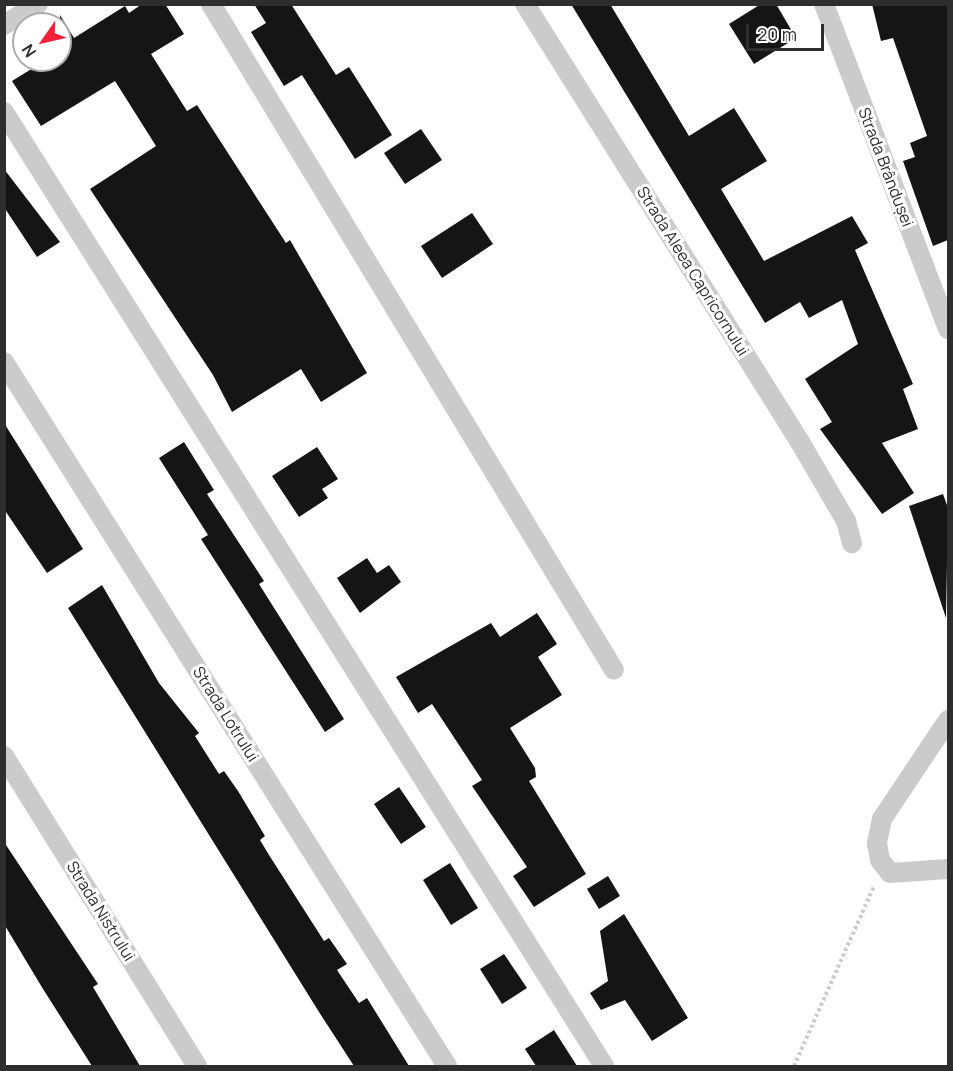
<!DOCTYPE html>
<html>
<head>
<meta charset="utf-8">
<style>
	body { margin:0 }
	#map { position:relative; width:953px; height:1071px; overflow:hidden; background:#fff; font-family:Manrope,sans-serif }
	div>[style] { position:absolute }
	.building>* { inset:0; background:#151515 }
	.path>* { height:4px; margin-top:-2px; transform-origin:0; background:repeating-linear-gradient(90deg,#cbcbcb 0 3px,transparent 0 6px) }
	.street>* { height:20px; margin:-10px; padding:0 10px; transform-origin:10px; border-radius:10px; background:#cbcbcb }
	span { translate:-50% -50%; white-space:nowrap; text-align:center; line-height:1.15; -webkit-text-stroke:6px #fff; paint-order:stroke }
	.street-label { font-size:16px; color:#2e2e2e }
	.frame { position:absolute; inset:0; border:6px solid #2e2e2e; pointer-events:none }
	.north { position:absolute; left:12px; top:12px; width:60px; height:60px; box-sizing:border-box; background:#fff; border:2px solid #ababab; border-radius:50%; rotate:236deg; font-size:16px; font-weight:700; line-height:24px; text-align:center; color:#2e2e2e }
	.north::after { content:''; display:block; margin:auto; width:21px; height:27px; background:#f32238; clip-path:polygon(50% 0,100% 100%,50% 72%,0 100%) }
	.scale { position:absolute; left:746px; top:24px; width:78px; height:27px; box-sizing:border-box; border:3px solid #2e2e2e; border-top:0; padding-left:8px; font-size:18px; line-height:21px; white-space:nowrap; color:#2e2e2e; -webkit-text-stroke:4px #fff; paint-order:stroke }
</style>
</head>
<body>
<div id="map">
	<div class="building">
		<div style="clip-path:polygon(142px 4px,165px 4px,184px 34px,151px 54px,187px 111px,197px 105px,286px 243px,290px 240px,367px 373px,321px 402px,301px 369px,232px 412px,213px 375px,90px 189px,156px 146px,115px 81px,41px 126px,12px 81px,46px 60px,60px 60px,60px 15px,74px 38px,125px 6px,129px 13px)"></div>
		<div style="clip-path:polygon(254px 4px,291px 4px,336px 75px,349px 67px,392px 135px,355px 159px,302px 75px,284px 86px,251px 32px,266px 23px)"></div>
		<div style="clip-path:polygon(571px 4px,610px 4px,689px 136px,734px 108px,767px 161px,721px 189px,764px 261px,852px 216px,868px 243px,855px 250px,913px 384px,903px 389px,918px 429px,882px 443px,914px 493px,882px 514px,820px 429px,832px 422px,805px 379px,858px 344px,842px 300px,809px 318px,800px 302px,765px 323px)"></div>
		<div style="clip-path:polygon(761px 4px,776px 4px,796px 38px,754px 64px,729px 24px)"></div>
		<div style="clip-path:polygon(872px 4px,948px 4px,948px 240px,933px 246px,903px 161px,915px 157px,910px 143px,927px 136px,893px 38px,881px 41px)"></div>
		<div style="clip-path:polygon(421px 129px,442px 160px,405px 184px,384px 153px)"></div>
		<div style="clip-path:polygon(4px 169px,60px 242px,37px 257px,4px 207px)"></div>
		<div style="clip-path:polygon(472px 213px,493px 244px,442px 278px,421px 246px)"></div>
		<div style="clip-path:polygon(4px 423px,83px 549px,47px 573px,4px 509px)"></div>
		<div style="clip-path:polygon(184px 442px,214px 490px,207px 494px,264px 581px,259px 584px,344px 719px,325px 732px,201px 539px,208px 535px,159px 458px)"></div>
		<div style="clip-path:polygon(317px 447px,338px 479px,322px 489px,328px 498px,299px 517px,272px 476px)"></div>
		<div style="clip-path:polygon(943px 494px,948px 508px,946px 618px,909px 506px)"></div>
		<div style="clip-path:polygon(367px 558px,377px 573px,389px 565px,401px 582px,360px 613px,337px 578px)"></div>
		<div style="clip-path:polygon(102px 585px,159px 683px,199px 733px,195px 736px,219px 774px,224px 771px,238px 791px,265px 836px,260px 840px,269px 855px,324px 941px,329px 938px,347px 964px,337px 970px,359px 1003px,367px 998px,409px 1066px,354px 1066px,319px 1012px,68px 608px)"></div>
		<div style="clip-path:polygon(537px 613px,557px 644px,538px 657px,562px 695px,510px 728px,535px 768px,536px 777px,529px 781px,586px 874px,534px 907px,513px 876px,527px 867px,472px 786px,482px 780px,432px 704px,418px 713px,396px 677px,491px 623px,500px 637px)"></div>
		<div style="clip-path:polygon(399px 787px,426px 827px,401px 844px,374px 804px)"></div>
		<div style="clip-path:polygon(4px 842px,98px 984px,93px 987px,140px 1066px,92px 1066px,43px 989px,4px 924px)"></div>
		<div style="clip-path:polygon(450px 863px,478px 908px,451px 925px,423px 880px)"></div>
		<div style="clip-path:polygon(608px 876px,620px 896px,599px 909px,587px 889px)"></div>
		<div style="clip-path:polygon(624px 914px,688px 1018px,652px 1041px,625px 1000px,601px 1010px,590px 993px,608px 981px,600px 931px)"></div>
		<div style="clip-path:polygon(504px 954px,527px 988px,502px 1004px,480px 969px)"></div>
		<div style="clip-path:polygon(554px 1030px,577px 1066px,536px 1066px,525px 1049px)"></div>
	</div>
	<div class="path">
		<div style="left:794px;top:1066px;width:197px;rotate:-66deg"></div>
	</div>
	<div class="street">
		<div style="left:211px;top:4px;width:778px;rotate:58.82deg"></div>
		<div style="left:525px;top:4px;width:517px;rotate:57.88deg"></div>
		<div style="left:800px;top:442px;width:91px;rotate:59.8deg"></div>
		<div style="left:846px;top:521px;width:23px;rotate:75deg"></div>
		<div style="left:824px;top:4px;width:348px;rotate:69.1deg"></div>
		<div style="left:4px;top:25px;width:40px;rotate:-32deg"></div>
		<div style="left:4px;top:112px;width:1127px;rotate:57.83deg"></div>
		<div style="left:4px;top:362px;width:832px;rotate:57.82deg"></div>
		<div style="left:948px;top:720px;width:119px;rotate:123.7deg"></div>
		<div style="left:882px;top:819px;width:25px;rotate:102deg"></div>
		<div style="left:877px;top:843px;width:17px;rotate:80deg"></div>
		<div style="left:880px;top:860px;width:16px;rotate:52deg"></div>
		<div style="left:890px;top:873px;width:58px;rotate:-3.9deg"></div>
		<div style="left:4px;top:756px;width:365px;rotate:58.1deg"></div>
	</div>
	<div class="street-label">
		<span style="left:886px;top:167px;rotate:69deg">Strada Brândușei</span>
		<span style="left:693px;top:271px;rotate:58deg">Strada Aleea Capricornului</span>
		<span style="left:226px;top:714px;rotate:58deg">Strada Lotrului</span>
		<span style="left:101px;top:911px;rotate:58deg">Strada Nistrului</span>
	</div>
	<div class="frame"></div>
	<div class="north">N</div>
	<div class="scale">20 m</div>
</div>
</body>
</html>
